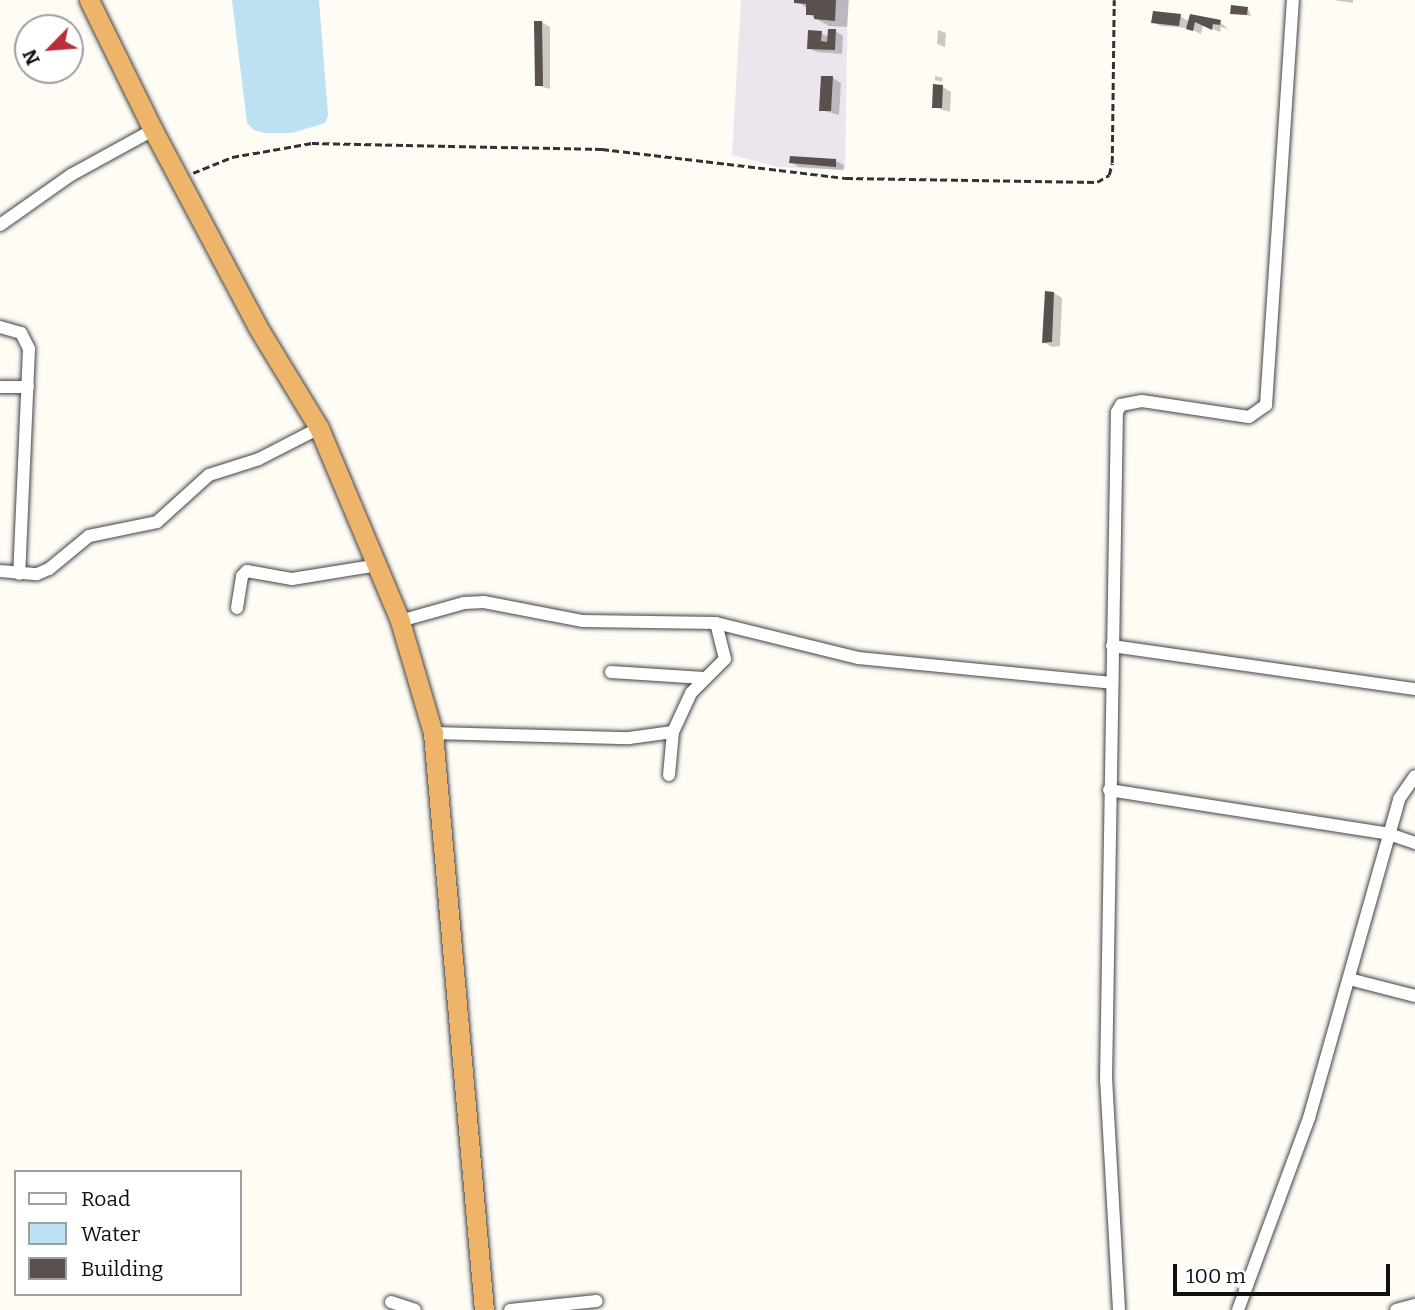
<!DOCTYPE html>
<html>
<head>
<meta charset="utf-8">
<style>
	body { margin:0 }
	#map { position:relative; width:1415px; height:1310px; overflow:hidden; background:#fefcf4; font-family:Bitter,serif }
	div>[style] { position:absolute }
	.industrial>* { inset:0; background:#ece5ee }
	.water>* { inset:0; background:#bbe1f3 }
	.shadow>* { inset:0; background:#0003 }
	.building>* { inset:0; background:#58514d }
	.path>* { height:2.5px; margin-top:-1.25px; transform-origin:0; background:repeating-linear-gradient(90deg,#323232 0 7px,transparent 0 10.5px) }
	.roads { filter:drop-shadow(0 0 2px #434343) drop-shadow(0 0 2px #434343) }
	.minor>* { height:12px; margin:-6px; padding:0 6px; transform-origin:6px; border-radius:6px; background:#fff }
	.trunk>* { height:19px; margin:-9.5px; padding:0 9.5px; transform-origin:9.5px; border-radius:9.5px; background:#eeb46a }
	span { translate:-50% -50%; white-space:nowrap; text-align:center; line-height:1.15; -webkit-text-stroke:7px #fff; paint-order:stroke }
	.legend { position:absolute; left:14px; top:1170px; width:228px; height:126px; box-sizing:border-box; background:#fff; border:2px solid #9f9f9f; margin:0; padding:9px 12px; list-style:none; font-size:21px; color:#101010 }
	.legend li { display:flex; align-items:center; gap:14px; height:35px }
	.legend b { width:35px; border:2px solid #9f9f9f }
	.north { position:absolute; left:14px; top:14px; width:70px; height:70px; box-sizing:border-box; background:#fff; border:2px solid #9f9f9f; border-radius:50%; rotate:245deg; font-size:19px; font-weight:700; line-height:28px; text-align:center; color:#101010 }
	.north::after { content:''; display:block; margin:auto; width:24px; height:32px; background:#ba2e3b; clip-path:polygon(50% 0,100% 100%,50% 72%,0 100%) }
	.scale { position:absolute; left:1173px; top:1264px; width:217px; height:32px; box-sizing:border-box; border:4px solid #101010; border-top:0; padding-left:9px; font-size:21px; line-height:24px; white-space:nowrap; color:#101010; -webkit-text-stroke:5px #fff; paint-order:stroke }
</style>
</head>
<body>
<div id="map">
	<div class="industrial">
		<div style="clip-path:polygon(741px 0,848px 0,845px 170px,778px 167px,732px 155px)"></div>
	</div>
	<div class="water">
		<div style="clip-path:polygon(232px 0,319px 0,328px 115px,325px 123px,292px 133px,265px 133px,254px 130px,247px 123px)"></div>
	</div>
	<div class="shadow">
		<div style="clip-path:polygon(796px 0,854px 0,849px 0,847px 27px,829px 26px,808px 14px,808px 9px)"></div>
		<div style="clip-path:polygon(1333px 0,1353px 0,1353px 3px)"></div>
		<div style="clip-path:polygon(1248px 9px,1251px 16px,1232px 13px)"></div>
		<div style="clip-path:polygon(1180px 16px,1190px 22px,1220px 22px,1228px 29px,1221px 27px,1220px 32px,1203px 25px,1201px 34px,1188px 28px,1161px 26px,1153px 22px)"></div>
		<div style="clip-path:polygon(542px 22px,550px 27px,550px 89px,536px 85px)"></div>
		<div style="clip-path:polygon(938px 30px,946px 33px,945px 47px,937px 44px)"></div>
		<div style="clip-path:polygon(835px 31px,843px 36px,842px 54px,817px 52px,809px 48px,821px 33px,829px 37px)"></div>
		<div style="clip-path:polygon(935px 76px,943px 78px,942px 82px,935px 80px)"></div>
		<div style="clip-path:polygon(833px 78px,841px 83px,839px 115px,821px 110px)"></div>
		<div style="clip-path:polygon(943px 87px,951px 92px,950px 112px,933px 107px)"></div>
		<div style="clip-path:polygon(836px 161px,844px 165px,843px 170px,799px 167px,791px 162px)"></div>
		<div style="clip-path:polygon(1054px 293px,1062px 298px,1060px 346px,1052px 347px,1044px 342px)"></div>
	</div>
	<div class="building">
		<div style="clip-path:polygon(794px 0,836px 0,835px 21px,814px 19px,814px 15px,806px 15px,806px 4px,794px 3px)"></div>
		<div style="clip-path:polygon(1231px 5px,1248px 7px,1247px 15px,1230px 14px)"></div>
		<div style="clip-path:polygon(1153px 11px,1181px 14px,1179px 26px,1151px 23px)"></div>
		<div style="clip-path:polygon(1190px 14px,1221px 20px,1220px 25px,1213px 24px,1212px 30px,1195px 22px,1193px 31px,1186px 29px)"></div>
		<div style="clip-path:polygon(534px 21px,542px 21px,543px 86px,535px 86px)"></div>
		<div style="clip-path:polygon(828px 29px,836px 29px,835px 50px,807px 49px,808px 30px,822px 31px,821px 41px,827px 42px)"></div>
		<div style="clip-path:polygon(821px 76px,833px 76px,831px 111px,819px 111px)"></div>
		<div style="clip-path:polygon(933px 84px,943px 85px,942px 108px,932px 108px)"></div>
		<div style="clip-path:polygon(790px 156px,836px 159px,836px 167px,789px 163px)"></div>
		<div style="clip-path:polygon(1045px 291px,1054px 292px,1052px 342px,1042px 343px)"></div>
	</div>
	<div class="path">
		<div style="left:193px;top:173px;width:42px;rotate:-22.3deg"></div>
		<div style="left:232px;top:157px;width:81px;rotate:-9.9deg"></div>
		<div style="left:312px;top:143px;width:290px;rotate:1.2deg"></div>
		<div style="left:602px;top:149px;width:246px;rotate:6.8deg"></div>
		<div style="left:846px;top:178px;width:251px;rotate:0.9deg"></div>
		<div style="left:1097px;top:182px;width:14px;rotate:-30deg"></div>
		<div style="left:1109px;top:175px;width:12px;rotate:-76deg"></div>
		<div style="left:1112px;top:163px;width:163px;rotate:-89.3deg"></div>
	</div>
	<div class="roads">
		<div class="minor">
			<div style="left:0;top:225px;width:87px;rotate:-35.2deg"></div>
			<div style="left:71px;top:175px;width:94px;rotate:-28.8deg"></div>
			<div style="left:0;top:327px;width:22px;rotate:16deg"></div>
			<div style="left:21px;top:333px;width:18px;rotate:63deg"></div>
			<div style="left:29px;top:349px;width:225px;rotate:92.5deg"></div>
			<div style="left:0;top:387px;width:28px"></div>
			<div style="left:0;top:571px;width:37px;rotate:5deg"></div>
			<div style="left:37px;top:574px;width:13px;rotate:-23deg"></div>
			<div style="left:49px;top:569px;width:52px;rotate:-39.5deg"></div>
			<div style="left:89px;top:536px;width:69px;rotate:-11.6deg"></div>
			<div style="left:157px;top:522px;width:70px;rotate:-42.1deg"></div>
			<div style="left:209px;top:475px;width:52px;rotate:-17.7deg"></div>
			<div style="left:259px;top:459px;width:68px;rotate:-27.3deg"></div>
			<div style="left:237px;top:608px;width:32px;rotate:-81deg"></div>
			<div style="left:242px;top:576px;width:7px;rotate:-45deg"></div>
			<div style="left:247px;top:571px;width:46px;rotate:10.1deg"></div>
			<div style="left:292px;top:579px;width:87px;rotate:-9.2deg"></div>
			<div style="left:400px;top:621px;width:66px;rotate:-15.7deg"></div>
			<div style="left:464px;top:603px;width:20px;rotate:-3deg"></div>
			<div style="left:484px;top:602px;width:101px;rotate:10.9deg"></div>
			<div style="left:583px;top:621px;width:133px;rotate:0.9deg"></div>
			<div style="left:716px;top:623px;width:146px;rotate:13.8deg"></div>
			<div style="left:858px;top:658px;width:255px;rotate:5.6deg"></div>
			<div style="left:1112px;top:646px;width:306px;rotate:8.1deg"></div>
			<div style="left:611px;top:672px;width:93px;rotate:3.7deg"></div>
			<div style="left:433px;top:733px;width:196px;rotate:1.5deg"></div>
			<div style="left:629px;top:738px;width:44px;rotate:-7.8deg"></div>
			<div style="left:669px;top:775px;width:43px;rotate:-84.7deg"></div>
			<div style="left:673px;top:732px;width:43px;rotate:-65.2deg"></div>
			<div style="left:691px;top:693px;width:48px;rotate:-45deg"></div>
			<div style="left:725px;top:659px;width:37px;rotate:-104deg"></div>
			<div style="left:1109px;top:790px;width:283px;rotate:8.9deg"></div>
			<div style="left:1389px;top:834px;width:28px;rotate:19deg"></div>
			<div style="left:1349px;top:979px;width:68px;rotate:14.4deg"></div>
			<div style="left:391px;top:1302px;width:25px;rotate:18deg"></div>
			<div style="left:510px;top:1310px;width:87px;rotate:-5.9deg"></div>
			<div style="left:1119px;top:1310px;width:230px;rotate:-93.2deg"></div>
			<div style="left:1106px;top:1080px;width:668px;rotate:-89.06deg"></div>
			<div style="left:1117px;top:412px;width:8px;rotate:-60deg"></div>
			<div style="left:1121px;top:405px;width:21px;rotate:-11deg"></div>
			<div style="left:1142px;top:401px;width:108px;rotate:8.5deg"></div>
			<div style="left:1249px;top:417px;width:21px;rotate:-35deg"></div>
			<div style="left:1266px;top:405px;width:406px;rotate:-86.2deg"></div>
			<div style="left:1238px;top:1310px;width:205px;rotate:-69.7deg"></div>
			<div style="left:1309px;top:1118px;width:331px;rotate:-74.2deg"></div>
			<div style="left:1399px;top:799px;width:28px;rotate:-55deg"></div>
			<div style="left:1396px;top:1310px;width:20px;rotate:-15deg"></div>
		</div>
		<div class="trunk">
			<div style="left:89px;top:0;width:145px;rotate:63.8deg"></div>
			<div style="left:153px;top:130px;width:222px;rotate:62deg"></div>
			<div style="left:257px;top:326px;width:119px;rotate:58.7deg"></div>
			<div style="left:319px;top:428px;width:209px;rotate:67.2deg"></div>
			<div style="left:400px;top:621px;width:117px;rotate:73.6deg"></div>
			<div style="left:433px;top:733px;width:579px;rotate:84.95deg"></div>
		</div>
	</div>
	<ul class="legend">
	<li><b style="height:9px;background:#fff"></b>Road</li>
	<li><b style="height:19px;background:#bbe1f3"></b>Water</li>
	<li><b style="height:19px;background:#58514d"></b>Building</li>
	</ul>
	<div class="north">N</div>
	<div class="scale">100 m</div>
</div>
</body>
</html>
